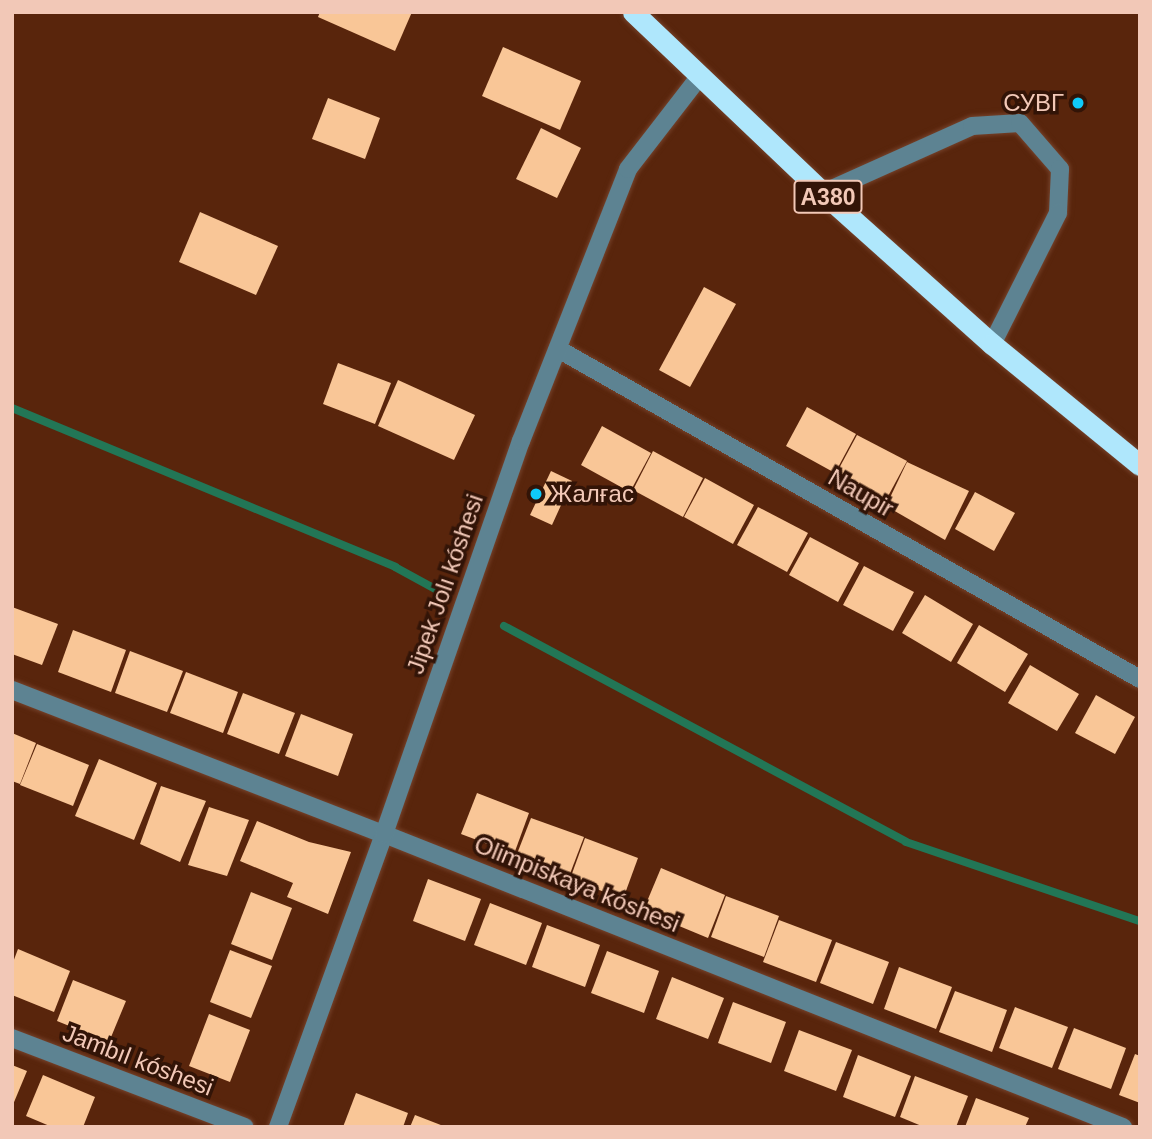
<!DOCTYPE html>
<html>
<head>
<meta charset="utf-8">
<style>
	body { margin:0 }
	#map { position:relative; width:1152px; height:1139px; overflow:hidden; background:#59250c; font-family:Helvetica,sans-serif }
	div>[style] { position:absolute }
	.stream>* { height:8px; margin:-4px; padding:0 4px; transform-origin:4px; border-radius:4px; background:#227656 }
	.building>* { inset:0; background:#f9c697 }
	.roads { filter:drop-shadow(0 0 2px #75422b) drop-shadow(0 0 2px #75422b) }
	.minor>* { height:18px; margin:-9px; padding:0 9px; transform-origin:9px; border-radius:9px; background:#5d8392 }
	.highway>* { height:21px; margin:-10.5px; padding:0 10.5px; transform-origin:10.5px; border-radius:10.5px; background:#afe7fc }
	.dots>* { width:19px; height:19px; translate:-50% -50%; box-sizing:border-box; border:4px solid #321407; border-radius:50% }
	span { translate:-50% -50%; white-space:nowrap; text-align:center; line-height:1.15; -webkit-text-stroke:7px #321407; paint-order:stroke }
	.shield-label span { padding:2px 5px; background:#321407; border:2px solid; border-radius:5px; -webkit-text-stroke-width:0 }
	.shield-label { font-size:23px; color:#f2c8b7; font-weight:700 }
	.poi-label { font-size:24px; color:#f2c8b7 }
	.right { translate:-100% -50%; text-align:right }
	.left { translate:0 -50%; text-align:left }
	.street-label { font-size:24px; color:#f2c8b7 }
	.frame { position:absolute; inset:0; border:14px solid #f2c8b7; pointer-events:none }
</style>
</head>
<body>
<div id="map">
	<div class="stream">
		<div style="left:12px;top:408px;width:415px;rotate:22.5deg"></div>
		<div style="left:395px;top:567px;width:50px;rotate:28.6deg"></div>
		<div style="left:504px;top:626px;width:456px;rotate:28.2deg"></div>
		<div style="left:906px;top:842px;width:247px;rotate:18.7deg"></div>
	</div>
	<div class="building">
		<div style="clip-path:polygon(320px 12px,412px 12px,395px 51px,318px 17px)"></div>
		<div style="clip-path:polygon(503px 47px,581px 81px,560px 130px,482px 96px)"></div>
		<div style="clip-path:polygon(328px 98px,380px 118px,365px 159px,312px 139px)"></div>
		<div style="clip-path:polygon(541px 128px,581px 148px,557px 198px,516px 179px)"></div>
		<div style="clip-path:polygon(200px 212px,278px 246px,256px 295px,179px 262px)"></div>
		<div style="clip-path:polygon(704px 287px,736px 304px,690px 387px,659px 370px)"></div>
		<div style="clip-path:polygon(338px 363px,391px 383px,375px 424px,323px 404px)"></div>
		<div style="clip-path:polygon(398px 380px,475px 415px,454px 460px,378px 426px)"></div>
		<div style="clip-path:polygon(807px 407px,856px 434px,835px 473px,786px 446px)"></div>
		<div style="clip-path:polygon(602px 426px,651px 453px,630px 492px,581px 465px)"></div>
		<div style="clip-path:polygon(857px 435px,907px 461px,886px 500px,836px 474px)"></div>
		<div style="clip-path:polygon(653px 451px,703px 478px,683px 517px,633px 490px)"></div>
		<div style="clip-path:polygon(907px 462px,969px 491px,945px 540px,886px 506px)"></div>
		<div style="clip-path:polygon(551px 471px,572px 481px,552px 525px,530px 515px)"></div>
		<div style="clip-path:polygon(705px 478px,754px 505px,733px 544px,684px 517px)"></div>
		<div style="clip-path:polygon(975px 492px,1015px 513px,994px 551px,955px 529px)"></div>
		<div style="clip-path:polygon(758px 507px,808px 533px,787px 572px,737px 545px)"></div>
		<div style="clip-path:polygon(810px 537px,859px 563px,838px 602px,789px 575px)"></div>
		<div style="clip-path:polygon(864px 566px,914px 592px,893px 631px,843px 605px)"></div>
		<div style="clip-path:polygon(925px 595px,973px 624px,951px 662px,902px 633px)"></div>
		<div style="clip-path:polygon(12px 607px,58px 624px,42px 665px,12px 654px)"></div>
		<div style="clip-path:polygon(979px 625px,1028px 654px,1005px 692px,957px 663px)"></div>
		<div style="clip-path:polygon(73px 630px,126px 650px,111px 692px,58px 672px)"></div>
		<div style="clip-path:polygon(130px 651px,183px 671px,167px 712px,115px 693px)"></div>
		<div style="clip-path:polygon(1030px 665px,1079px 694px,1057px 731px,1008px 703px)"></div>
		<div style="clip-path:polygon(186px 672px,238px 692px,223px 733px,170px 713px)"></div>
		<div style="clip-path:polygon(243px 693px,295px 713px,279px 754px,227px 734px)"></div>
		<div style="clip-path:polygon(1096px 695px,1135px 717px,1115px 754px,1075px 733px)"></div>
		<div style="clip-path:polygon(301px 714px,353px 734px,338px 776px,285px 756px)"></div>
		<div style="clip-path:polygon(12px 733px,36px 743px,20px 784px,12px 781px)"></div>
		<div style="clip-path:polygon(37px 744px,89px 765px,73px 806px,20px 785px)"></div>
		<div style="clip-path:polygon(99px 759px,157px 783px,134px 840px,75px 816px)"></div>
		<div style="clip-path:polygon(161px 786px,206px 801px,180px 862px,140px 844px)"></div>
		<div style="clip-path:polygon(477px 793px,529px 813px,514px 854px,461px 834px)"></div>
		<div style="clip-path:polygon(209px 807px,249px 820px,227px 876px,188px 865px)"></div>
		<div style="clip-path:polygon(531px 818px,584px 837px,568px 879px,515px 859px)"></div>
		<div style="clip-path:polygon(257px 821px,309px 842px,351px 852px,328px 914px,287px 897px,293px 883px,240px 861px)"></div>
		<div style="clip-path:polygon(585px 838px,638px 858px,623px 899px,570px 879px)"></div>
		<div style="clip-path:polygon(661px 868px,725px 895px,708px 938px,643px 911px)"></div>
		<div style="clip-path:polygon(428px 879px,481px 899px,465px 941px,413px 921px)"></div>
		<div style="clip-path:polygon(251px 892px,292px 908px,272px 960px,231px 944px)"></div>
		<div style="clip-path:polygon(726px 896px,779px 916px,764px 957px,711px 937px)"></div>
		<div style="clip-path:polygon(490px 903px,542px 923px,526px 965px,474px 945px)"></div>
		<div style="clip-path:polygon(779px 920px,832px 940px,816px 982px,763px 962px)"></div>
		<div style="clip-path:polygon(547px 925px,600px 945px,585px 987px,532px 967px)"></div>
		<div style="clip-path:polygon(836px 942px,889px 962px,873px 1004px,820px 983px)"></div>
		<div style="clip-path:polygon(18px 949px,70px 971px,54px 1012px,12px 995px,12px 965px)"></div>
		<div style="clip-path:polygon(230px 950px,272px 966px,251px 1018px,210px 1002px)"></div>
		<div style="clip-path:polygon(607px 951px,659px 971px,644px 1013px,591px 993px)"></div>
		<div style="clip-path:polygon(899px 967px,952px 987px,936px 1029px,884px 1009px)"></div>
		<div style="clip-path:polygon(672px 977px,724px 998px,708px 1039px,656px 1019px)"></div>
		<div style="clip-path:polygon(73px 980px,126px 1001px,109px 1042px,57px 1021px)"></div>
		<div style="clip-path:polygon(955px 991px,1007px 1010px,992px 1052px,939px 1032px)"></div>
		<div style="clip-path:polygon(733px 1002px,786px 1022px,771px 1063px,718px 1043px)"></div>
		<div style="clip-path:polygon(1015px 1007px,1068px 1027px,1052px 1068px,999px 1048px)"></div>
		<div style="clip-path:polygon(209px 1014px,250px 1030px,230px 1082px,189px 1066px)"></div>
		<div style="clip-path:polygon(1074px 1028px,1126px 1048px,1111px 1089px,1058px 1069px)"></div>
		<div style="clip-path:polygon(799px 1030px,852px 1050px,836px 1091px,784px 1071px)"></div>
		<div style="clip-path:polygon(1135px 1054px,1140px 1056px,1140px 1103px,1119px 1095px)"></div>
		<div style="clip-path:polygon(858px 1055px,911px 1076px,895px 1117px,843px 1097px)"></div>
		<div style="clip-path:polygon(12px 1065px,27px 1071px,12px 1107px)"></div>
		<div style="clip-path:polygon(43px 1075px,95px 1097px,83px 1127px,52px 1127px,26px 1116px)"></div>
		<div style="clip-path:polygon(915px 1076px,968px 1096px,956px 1127px,924px 1127px,900px 1117px)"></div>
		<div style="clip-path:polygon(356px 1093px,408px 1113px,403px 1127px,343px 1127px)"></div>
		<div style="clip-path:polygon(976px 1098px,1029px 1118px,1025px 1127px,965px 1127px)"></div>
		<div style="clip-path:polygon(415px 1115px,446px 1127px,410px 1127px)"></div>
	</div>
	<div class="roads">
		<div class="minor">
			<div style="left:823px;top:193px;width:163px;rotate:-24.2deg"></div>
			<div style="left:972px;top:126px;width:48px;rotate:-3.6deg"></div>
			<div style="left:1020px;top:123px;width:61px;rotate:49deg"></div>
			<div style="left:1060px;top:169px;width:44px;rotate:92.6deg"></div>
			<div style="left:1058px;top:213px;width:147px;rotate:116.7deg"></div>
			<div style="left:558px;top:349px;width:669px;rotate:29.55deg"></div>
			<div style="left:12px;top:690px;width:399px;rotate:21.2deg"></div>
			<div style="left:384px;top:834px;width:795px;rotate:21.63deg"></div>
			<div style="left:12px;top:1038px;width:249px;rotate:20.9deg"></div>
			<div style="left:278px;top:1127px;width:312px;rotate:-70.1deg"></div>
			<div style="left:384px;top:834px;width:416px;rotate:-70.8deg"></div>
			<div style="left:521px;top:441px;width:292px;rotate:-68.5deg"></div>
			<div style="left:628px;top:169px;width:116px;rotate:-52.3deg"></div>
		</div>
		<div class="highway">
			<div style="left:633px;top:12px;width:262px;rotate:43.6deg"></div>
			<div style="left:823px;top:193px;width:227px;rotate:41.8deg"></div>
			<div style="left:992px;top:344px;width:191px;rotate:39.3deg"></div>
		</div>
	</div>
	<div class="dots">
		<div style="left:1078px;top:103px;background:#0fcafa"></div>
		<div style="left:536px;top:494px;background:#0fcafa"></div>
	</div>
	<div class="shield-label">
		<span style="left:828px;top:197px">A380</span>
	</div>
	<div class="poi-label">
		<span class="right" style="left:1064px;top:103px">СУВГ</span>
		<span class="left" style="left:550px;top:494px">Жалғас</span>
	</div>
	<div class="street-label">
		<span style="left:861px;top:493px;rotate:30deg">Naupir</span>
		<span style="left:445px;top:584px;rotate:-71deg">Jipek Jolı kóshesi</span>
		<span style="left:577px;top:884px;rotate:22deg">Olimpiskaya kóshesi</span>
		<span style="left:138px;top:1060px;rotate:21deg">Jambıl kóshesi</span>
	</div>
	<div class="frame"></div>
</div>
</body>
</html>
